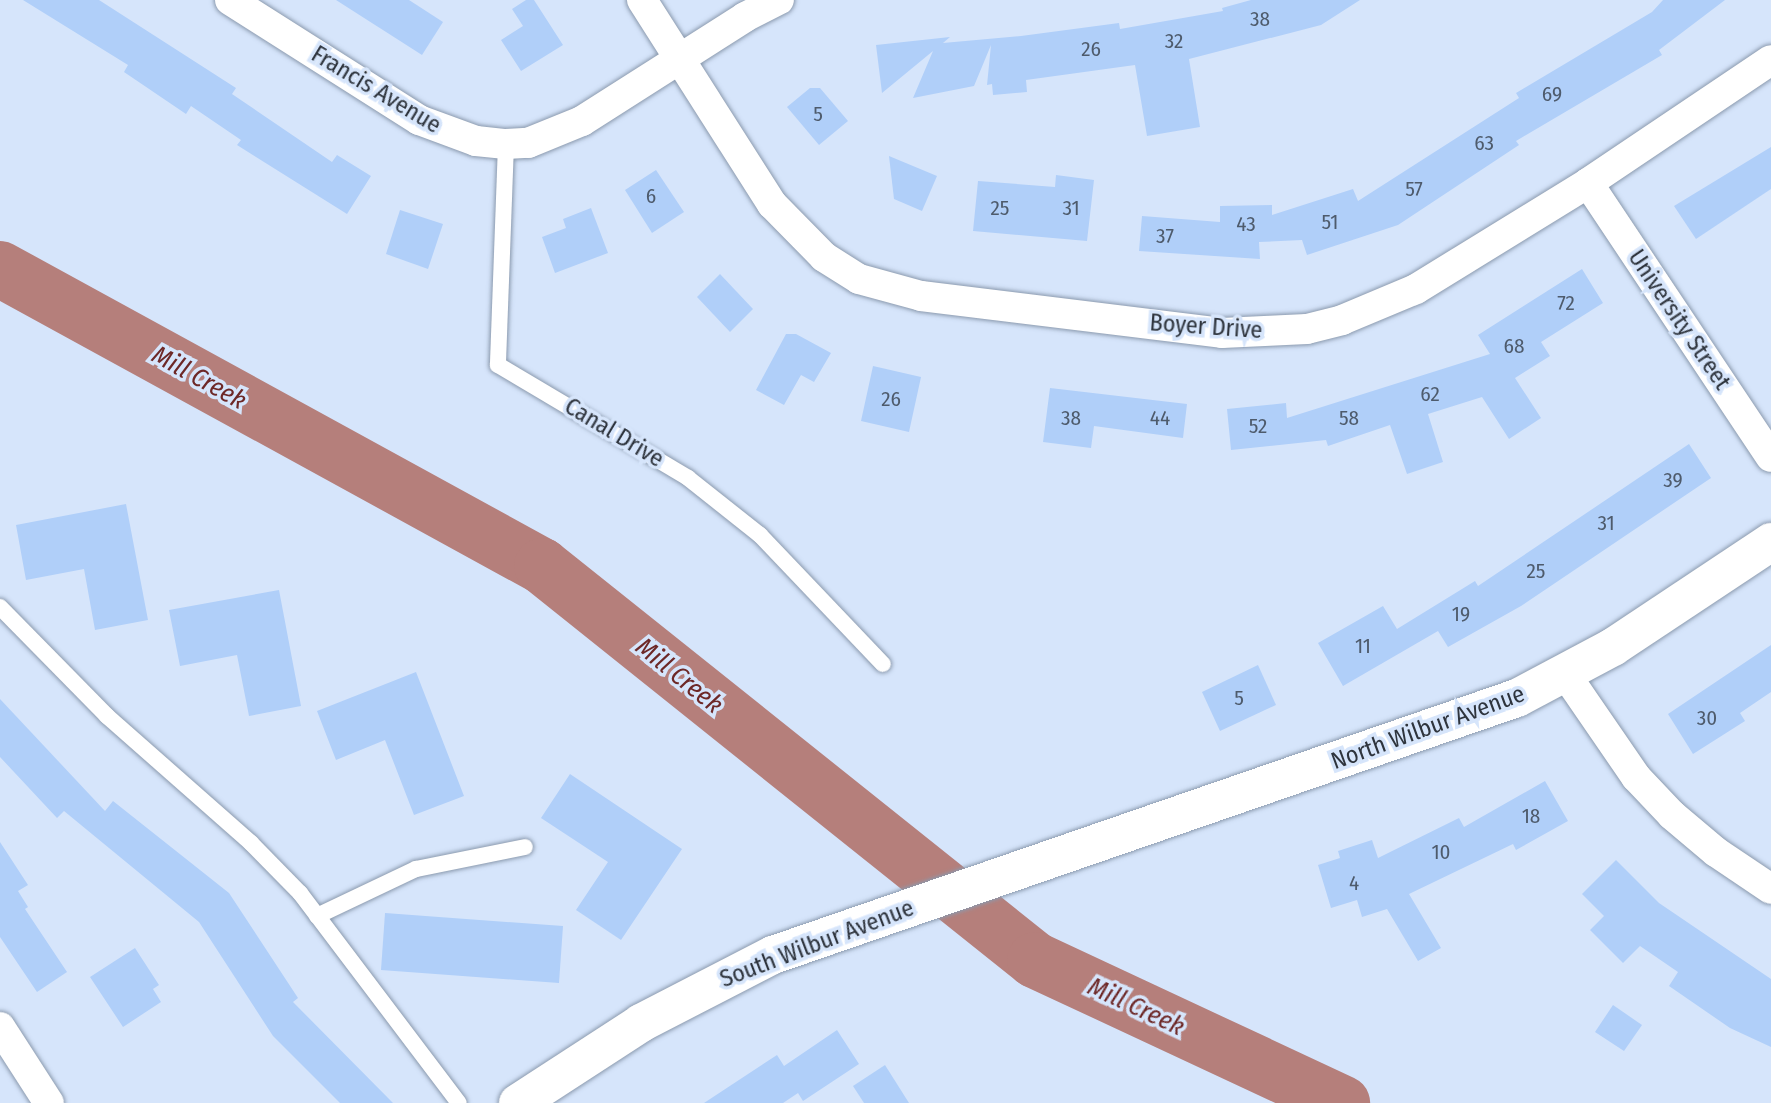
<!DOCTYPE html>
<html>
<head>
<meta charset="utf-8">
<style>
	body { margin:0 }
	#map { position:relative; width:1771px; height:1103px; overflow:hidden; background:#d6e5fb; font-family:"Fira Sans Condensed",sans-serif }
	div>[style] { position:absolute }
	.river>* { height:56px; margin:-28px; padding:0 28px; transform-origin:28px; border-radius:28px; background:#b57f7b }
	.building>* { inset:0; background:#b0cff9 }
	.roads { filter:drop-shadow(0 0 2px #8b9aae) drop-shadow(0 0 2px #8b9aae) }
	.lane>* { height:16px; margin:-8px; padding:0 8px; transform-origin:8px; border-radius:8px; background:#fff }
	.street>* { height:30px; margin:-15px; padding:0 15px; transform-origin:15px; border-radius:15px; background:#fff }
	.secondary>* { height:38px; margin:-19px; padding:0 19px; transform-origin:19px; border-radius:19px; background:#fff }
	span { translate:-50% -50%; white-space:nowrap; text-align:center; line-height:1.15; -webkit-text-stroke:7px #d6e5fb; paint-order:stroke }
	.number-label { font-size:21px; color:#4e5b6c }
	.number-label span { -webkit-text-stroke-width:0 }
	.street-label { font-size:24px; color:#2e343d }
	.water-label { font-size:26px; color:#6d2827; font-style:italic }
</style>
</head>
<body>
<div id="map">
	<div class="river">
		<div style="left:0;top:269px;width:618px;rotate:28.72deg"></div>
		<div style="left:542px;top:566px;width:631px;rotate:38.63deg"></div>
		<div style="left:1035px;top:960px;width:339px;rotate:25deg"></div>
	</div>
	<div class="building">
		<div style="clip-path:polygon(23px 0,99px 0,236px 88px,232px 94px,332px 162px,337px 155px,371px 176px,347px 214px,237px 145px,241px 140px,191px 106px,186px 114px,124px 72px,128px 65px)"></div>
		<div style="clip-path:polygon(336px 0,409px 0,443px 22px,422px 55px)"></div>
		<div style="clip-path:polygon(526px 0,534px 0,563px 45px,521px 71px,501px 40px,523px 26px,512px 9px)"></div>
		<div style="clip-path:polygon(1251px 0,1360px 0,1321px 25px,1189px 59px,1200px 127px,1147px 136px,1135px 65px,1026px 80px,1027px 92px,993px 95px,992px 84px,987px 85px,991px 45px,974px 86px,913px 98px,933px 51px,882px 93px,876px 45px,950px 37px,943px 43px,1021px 36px,1119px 23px,1120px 29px,1223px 11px,1222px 8px)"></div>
		<div style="clip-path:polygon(1663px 0,1725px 0,1659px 50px,1662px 55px,1516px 141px,1519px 145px,1398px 225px,1307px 255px,1302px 240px,1259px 242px,1260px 259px,1139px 251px,1142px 216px,1220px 222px,1220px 206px,1272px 205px,1272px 215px,1353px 189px,1358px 201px,1519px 98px,1516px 93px,1652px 12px)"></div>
		<div style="clip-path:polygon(810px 88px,820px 88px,848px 121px,819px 145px,787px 107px)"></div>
		<div style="clip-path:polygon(1771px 147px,1771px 189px,1696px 239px,1674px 206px)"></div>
		<div style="clip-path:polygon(889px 156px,937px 176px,922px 211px,894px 199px)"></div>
		<div style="clip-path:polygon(656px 170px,684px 212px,652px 233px,625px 190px)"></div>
		<div style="clip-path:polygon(1056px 175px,1094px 180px,1087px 241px,973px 231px,978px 181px,1055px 187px)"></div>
		<div style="clip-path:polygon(591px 208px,608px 253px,555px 273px,542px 237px,566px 228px,563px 219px)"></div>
		<div style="clip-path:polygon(400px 210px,443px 224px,428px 269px,386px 254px)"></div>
		<div style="clip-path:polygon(1582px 269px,1603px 303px,1541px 342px,1550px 356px,1515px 378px,1541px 418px,1509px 439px,1482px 397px,1428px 414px,1443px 462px,1407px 474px,1390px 425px,1328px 446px,1326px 440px,1231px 450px,1227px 409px,1286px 403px,1287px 418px,1490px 354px,1478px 335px)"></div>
		<div style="clip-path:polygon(720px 274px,753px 309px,730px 332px,697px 297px)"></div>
		<div style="clip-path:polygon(786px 334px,796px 334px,831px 353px,814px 382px,801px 375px,784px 405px,756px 390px)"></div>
		<div style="clip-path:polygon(873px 366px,921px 377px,909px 432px,861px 421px)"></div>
		<div style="clip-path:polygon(1050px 388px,1187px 404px,1183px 438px,1094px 426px,1091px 448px,1043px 442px)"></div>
		<div style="clip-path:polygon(1689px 444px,1711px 478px,1521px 606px,1448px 647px,1438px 631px,1343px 686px,1318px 643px,1383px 606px,1397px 629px,1475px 581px,1478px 586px)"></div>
		<div style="clip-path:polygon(126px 504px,148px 620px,95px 630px,84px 569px,26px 580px,16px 525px)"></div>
		<div style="clip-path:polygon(279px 590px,301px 706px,249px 716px,237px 655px,180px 666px,169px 610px)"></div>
		<div style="clip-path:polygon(1771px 645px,1771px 692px,1740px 713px,1745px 721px,1693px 754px,1668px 714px)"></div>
		<div style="clip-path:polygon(1258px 665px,1276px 705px,1220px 731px,1202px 692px)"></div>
		<div style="clip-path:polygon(416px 672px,464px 796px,414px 815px,385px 740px,336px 760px,317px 711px)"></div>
		<div style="clip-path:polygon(0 699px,105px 811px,113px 801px,229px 893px,298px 998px,293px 1002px,393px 1103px,340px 1103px,273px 1036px,199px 922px,64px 811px,57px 818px,0 757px)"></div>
		<div style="clip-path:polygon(570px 774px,682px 849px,621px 940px,576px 910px,608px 862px,541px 818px)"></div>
		<div style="clip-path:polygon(1545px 781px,1568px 821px,1516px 850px,1513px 844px,1409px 894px,1441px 948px,1418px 961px,1387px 909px,1362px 917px,1357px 900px,1331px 908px,1318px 865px,1340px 858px,1338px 851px,1372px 840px,1378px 858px,1459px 818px,1464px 827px)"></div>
		<div style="clip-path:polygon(0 842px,28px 885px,18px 891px,28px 907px,25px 909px,67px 972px,37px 992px,0 937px)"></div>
		<div style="clip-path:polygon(1616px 860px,1659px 903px,1771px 979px,1771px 1047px,1730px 1028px,1669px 986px,1678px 972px,1640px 946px,1623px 963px,1590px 930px,1604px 916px,1582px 894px)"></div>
		<div style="clip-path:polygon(385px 913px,563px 926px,559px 983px,381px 970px)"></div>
		<div style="clip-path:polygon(135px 948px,159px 985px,153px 989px,161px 1002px,123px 1027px,90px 977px)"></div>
		<div style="clip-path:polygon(1613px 1005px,1642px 1025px,1624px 1051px,1595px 1032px)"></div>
		<div style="clip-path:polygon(837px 1030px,859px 1064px,803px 1101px,798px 1093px,783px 1103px,704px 1103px,777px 1055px,784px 1066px)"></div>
		<div style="clip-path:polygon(885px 1065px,909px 1103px,864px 1103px,853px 1086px)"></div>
	</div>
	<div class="roads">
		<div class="lane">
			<div style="left:506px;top:144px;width:221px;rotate:92.1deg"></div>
			<div style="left:498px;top:365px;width:221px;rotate:30.7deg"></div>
			<div style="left:688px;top:478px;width:92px;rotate:38.4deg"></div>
			<div style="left:760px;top:535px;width:178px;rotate:46.4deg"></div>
			<div style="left:0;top:607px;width:153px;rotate:45.5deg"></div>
			<div style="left:107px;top:716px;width:192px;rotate:41.4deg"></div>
			<div style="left:251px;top:843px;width:70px;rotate:45.6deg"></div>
			<div style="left:300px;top:893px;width:263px;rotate:52.9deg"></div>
			<div style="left:317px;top:916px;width:110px;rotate:-25.4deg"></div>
			<div style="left:416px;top:869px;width:111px;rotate:-11.4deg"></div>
		</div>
		<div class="street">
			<div style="left:230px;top:0;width:224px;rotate:32.4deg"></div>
			<div style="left:419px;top:120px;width:61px;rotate:20.2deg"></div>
			<div style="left:476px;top:141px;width:30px;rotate:6deg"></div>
			<div style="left:506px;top:144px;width:22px;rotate:-3deg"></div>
			<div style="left:528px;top:143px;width:58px;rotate:-22.2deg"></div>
			<div style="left:582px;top:121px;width:193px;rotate:-32.5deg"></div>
			<div style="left:745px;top:17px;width:38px;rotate:-27deg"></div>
			<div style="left:642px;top:0;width:242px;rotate:57.5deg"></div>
			<div style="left:772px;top:204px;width:74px;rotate:45.5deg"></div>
			<div style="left:824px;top:257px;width:41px;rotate:32.2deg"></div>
			<div style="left:859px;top:279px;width:64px;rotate:15.3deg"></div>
			<div style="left:921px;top:296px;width:303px;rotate:7deg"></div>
			<div style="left:1222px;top:333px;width:85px;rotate:-2.7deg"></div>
			<div style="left:1307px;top:329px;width:36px;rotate:-14deg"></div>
			<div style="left:1342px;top:320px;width:80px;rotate:-22.7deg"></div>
			<div style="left:1416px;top:289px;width:202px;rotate:-31.6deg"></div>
			<div style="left:1588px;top:183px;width:220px;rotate:-33.9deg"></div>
			<div style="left:1588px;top:183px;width:329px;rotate:56.3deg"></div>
			<div style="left:1566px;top:675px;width:124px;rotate:55.5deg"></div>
			<div style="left:1636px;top:777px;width:52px;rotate:46.5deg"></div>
			<div style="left:1672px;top:815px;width:57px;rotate:40.1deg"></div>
			<div style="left:1716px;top:852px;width:66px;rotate:33.9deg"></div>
			<div style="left:0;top:1027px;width:90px;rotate:57.2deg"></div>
		</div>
		<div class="secondary">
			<div style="left:518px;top:1103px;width:147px;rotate:-33deg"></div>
			<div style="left:641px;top:1023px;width:148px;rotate:-27.3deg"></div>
			<div style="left:773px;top:955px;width:787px;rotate:-19.06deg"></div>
			<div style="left:1517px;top:698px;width:109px;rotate:-28deg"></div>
			<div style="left:1613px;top:647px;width:190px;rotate:-33.6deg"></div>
		</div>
	</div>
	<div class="number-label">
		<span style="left:1260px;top:19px">38</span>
		<span style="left:1174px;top:41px">32</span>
		<span style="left:1091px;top:49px">26</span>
		<span style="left:1552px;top:94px">69</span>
		<span style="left:818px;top:114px">5</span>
		<span style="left:1484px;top:143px">63</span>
		<span style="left:1414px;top:189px">57</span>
		<span style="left:651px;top:196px">6</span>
		<span style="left:1000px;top:208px">25</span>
		<span style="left:1071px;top:208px">31</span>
		<span style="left:1330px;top:222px">51</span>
		<span style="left:1246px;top:224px">43</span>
		<span style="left:1165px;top:236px">37</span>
		<span style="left:1566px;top:303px">72</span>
		<span style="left:1514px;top:346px">68</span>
		<span style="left:1430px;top:394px">62</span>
		<span style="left:891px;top:399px">26</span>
		<span style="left:1071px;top:418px">38</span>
		<span style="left:1160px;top:418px">44</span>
		<span style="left:1349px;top:418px">58</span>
		<span style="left:1258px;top:426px">52</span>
		<span style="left:1673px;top:480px">39</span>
		<span style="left:1606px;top:523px">31</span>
		<span style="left:1536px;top:571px">25</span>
		<span style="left:1461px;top:614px">19</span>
		<span style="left:1363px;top:646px">11</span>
		<span style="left:1239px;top:698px">5</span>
		<span style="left:1707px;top:718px">30</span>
		<span style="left:1531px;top:816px">18</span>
		<span style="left:1441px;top:852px">10</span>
		<span style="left:1354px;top:883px">4</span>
	</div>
	<div class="street-label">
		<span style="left:376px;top:90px;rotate:31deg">Francis Avenue</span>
		<span style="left:1679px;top:320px;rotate:56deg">University Street</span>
		<span style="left:1206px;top:327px;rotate:4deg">Boyer Drive</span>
		<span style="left:614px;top:433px;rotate:31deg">Canal Drive</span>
		<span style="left:1428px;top:728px;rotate:-20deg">North Wilbur Avenue</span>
		<span style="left:817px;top:944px;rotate:-21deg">South Wilbur Avenue</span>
	</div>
	<div class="water-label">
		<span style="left:199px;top:378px;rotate:29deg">Mill Creek</span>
		<span style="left:679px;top:676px;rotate:39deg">Mill Creek</span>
		<span style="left:1136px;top:1007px;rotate:25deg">Mill Creek</span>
	</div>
</div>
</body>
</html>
